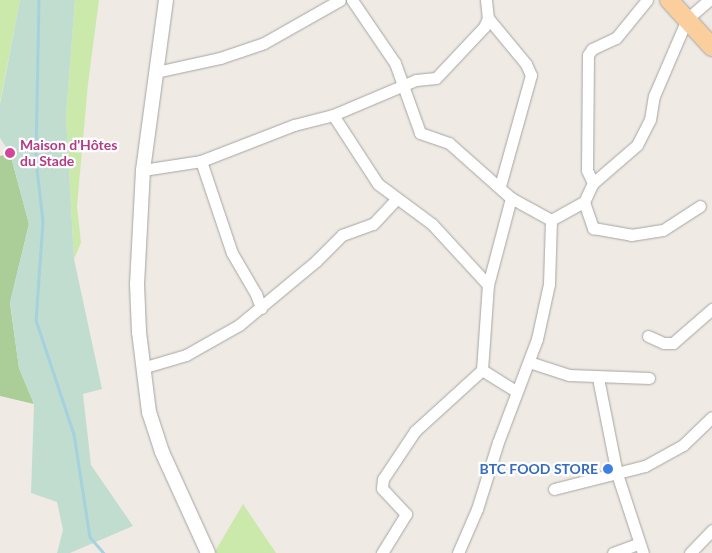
<!DOCTYPE html>
<html>
<head>
<meta charset="utf-8">
<style>
	body { margin:0 }
	#map { position:relative; width:712px; height:553px; overflow:hidden; background:#efebe4; font-family:Lato,sans-serif }
	div>[style] { position:absolute }
	.grass>* { inset:0; background:#cbe9aa }
	.forest>* { inset:0; background:#abce99 }
	.wetland>* { inset:0; background:#c1ddcf }
	.stream>* { height:2.5px; margin:-1.25px; padding:0 1.25px; transform-origin:1.25px; border-radius:1.25px; background:#a5d2dc }
	.roads { filter:drop-shadow(0 0 1px #a5a5a5) drop-shadow(0 0 1px #a5a5a5) }
	.minor>* { height:11px; margin:-5.5px; padding:0 5.5px; transform-origin:5.5px; border-radius:5.5px; background:#fff }
	.tertiary>* { height:14px; margin:-7px; padding:0 7px; transform-origin:7px; border-radius:7px; background:#fff }
	.primary>* { height:18px; margin:-9px; padding:0 9px; transform-origin:9px; border-radius:9px; background:#fbcf9d }
	.dots>* { width:14px; height:14px; translate:-50% -50%; box-sizing:border-box; border:2px solid #fff; border-radius:50% }
	span { translate:-50% -50%; white-space:nowrap; text-align:center; line-height:1.15; -webkit-text-stroke:4.5px #fff; paint-order:stroke }
	.hotel-label { font-size:14px; color:#b23c85; font-weight:700 }
	.left { translate:0 -50%; text-align:left }
	.shop-label { font-size:14px; color:#366cbe; font-weight:700 }
	.right { translate:-100% -50%; text-align:right }
</style>
</head>
<body>
<div id="map">
	<div class="grass">
		<div style="clip-path:polygon(0 0,20px 0,0 102px)"></div>
		<div style="clip-path:polygon(75px 0,99px 0,88px 84px,77px 206px,81px 243px,74px 259px,66px 116px)"></div>
		<div style="clip-path:polygon(243px 504px,276px 553px,214px 553px)"></div>
	</div>
	<div class="forest">
		<div style="clip-path:polygon(10px 153px,29px 224px,10px 303px,19px 368px,34px 404px,0 396px,0 156px)"></div>
	</div>
	<div class="wetland">
		<div style="clip-path:polygon(20px 0,75px 0,66px 116px,74px 259px,102px 389px,83px 394px,91px 465px,133px 526px,70px 553px,57px 553px,63px 530px,57px 502px,31px 493px,34px 404px,19px 368px,10px 302px,29px 224px,10px 153px,0 138px,0 104px)"></div>
	</div>
	<div class="stream">
		<div style="left:39px;top:0;width:160px;rotate:91.1deg"></div>
		<div style="left:36px;top:160px;width:61px;rotate:83.5deg"></div>
		<div style="left:43px;top:221px;width:99px;rotate:94deg"></div>
		<div style="left:36px;top:320px;width:120px;rotate:71.6deg"></div>
		<div style="left:74px;top:434px;width:104px;rotate:81.2deg"></div>
		<div style="left:90px;top:537px;width:21px;rotate:49deg"></div>
	</div>
	<div class="roads">
		<div class="minor">
			<div style="left:352px;top:0;width:76px;rotate:55.7deg"></div>
			<div style="left:395px;top:63px;width:74px;rotate:70.3deg"></div>
			<div style="left:420px;top:133px;width:31px;rotate:19deg"></div>
			<div style="left:449px;top:143px;width:83px;rotate:41.6deg"></div>
			<div style="left:511px;top:198px;width:46px;rotate:28.8deg"></div>
			<div style="left:551px;top:220px;width:64px;rotate:91.8deg"></div>
			<div style="left:549px;top:284px;width:56px;rotate:102.3deg"></div>
			<div style="left:537px;top:339px;width:110px;rotate:110.7deg"></div>
			<div style="left:498px;top:442px;width:70px;rotate:107.4deg"></div>
			<div style="left:477px;top:509px;width:48px;rotate:113.4deg"></div>
			<div style="left:486px;top:0;width:18px;rotate:84deg"></div>
			<div style="left:156px;top:72px;width:66px;rotate:-12.3deg"></div>
			<div style="left:220px;top:58px;width:46px;rotate:-18.8deg"></div>
			<div style="left:264px;top:43px;width:87px;rotate:-29.5deg"></div>
			<div style="left:333px;top:115px;width:82px;rotate:56.9deg"></div>
			<div style="left:378px;top:184px;width:67px;rotate:36.5deg"></div>
			<div style="left:432px;top:224px;width:83px;rotate:47.4deg"></div>
			<div style="left:201px;top:161px;width:97px;rotate:71.4deg"></div>
			<div style="left:232px;top:253px;width:48px;rotate:59.7deg"></div>
			<div style="left:256px;top:294px;width:15px;rotate:70deg"></div>
			<div style="left:143px;top:170px;width:59px;rotate:-8.8deg"></div>
			<div style="left:201px;top:161px;width:100px;rotate:-21.2deg"></div>
			<div style="left:294px;top:125px;width:40px;rotate:-14.4deg"></div>
			<div style="left:333px;top:115px;width:90px;rotate:-22.9deg"></div>
			<div style="left:416px;top:80px;width:20px;rotate:-6deg"></div>
			<div style="left:436px;top:78px;width:70px;rotate:-46.7deg"></div>
			<div style="left:484px;top:27px;width:10px;rotate:-66deg"></div>
			<div style="left:488px;top:18px;width:60px;rotate:50.4deg"></div>
			<div style="left:526px;top:64px;width:12px;rotate:66deg"></div>
			<div style="left:531px;top:75px;width:115px;rotate:105.6deg"></div>
			<div style="left:593px;top:183px;width:58px;rotate:-40.8deg"></div>
			<div style="left:637px;top:145px;width:28px;rotate:-63deg"></div>
			<div style="left:650px;top:120px;width:24px;rotate:-81deg"></div>
			<div style="left:654px;top:96px;width:84px;rotate:-66.8deg"></div>
			<div style="left:687px;top:19px;width:29px;rotate:-41deg"></div>
			<div style="left:584px;top:202px;width:28px;rotate:71deg"></div>
			<div style="left:593px;top:228px;width:39px;rotate:10deg"></div>
			<div style="left:631px;top:235px;width:32px;rotate:-9deg"></div>
			<div style="left:663px;top:230px;width:44px;rotate:-33deg"></div>
			<div style="left:551px;top:220px;width:38px;rotate:-29deg"></div>
			<div style="left:584px;top:202px;width:21px;rotate:-65deg"></div>
			<div style="left:593px;top:183px;width:14px;rotate:-115deg"></div>
			<div style="left:587px;top:170px;width:115px;rotate:-89.5deg"></div>
			<div style="left:588px;top:55px;width:7px;rotate:-56deg"></div>
			<div style="left:592px;top:49px;width:26px;rotate:-25deg"></div>
			<div style="left:616px;top:38px;width:49px;rotate:-50.8deg"></div>
			<div style="left:648px;top:336px;width:17px;rotate:24deg"></div>
			<div style="left:664px;top:343px;width:9px"></div>
			<div style="left:673px;top:343px;width:52px;rotate:-41.1deg"></div>
			<div style="left:529px;top:362px;width:42px;rotate:18deg"></div>
			<div style="left:569px;top:375px;width:80px;rotate:2.1deg"></div>
			<div style="left:142px;top:368px;width:46px;rotate:-16.5deg"></div>
			<div style="left:186px;top:355px;width:61px;rotate:-29.5deg"></div>
			<div style="left:239px;top:325px;width:100px;rotate:-39.7deg"></div>
			<div style="left:316px;top:261px;width:37px;rotate:-45deg"></div>
			<div style="left:342px;top:235px;width:33px;rotate:-20deg"></div>
			<div style="left:373px;top:224px;width:34px;rotate:-47deg"></div>
			<div style="left:482px;top:370px;width:40px;rotate:32deg"></div>
			<div style="left:598px;top:378px;width:98px;rotate:78.8deg"></div>
			<div style="left:617px;top:474px;width:83px;rotate:71.8deg"></div>
			<div style="left:554px;top:489px;width:94px;rotate:-14.2deg"></div>
			<div style="left:645px;top:466px;width:43px;rotate:-28.9deg"></div>
			<div style="left:683px;top:445px;width:40px;rotate:-44deg"></div>
			<div style="left:382px;top:553px;width:46px;rotate:-58.4deg"></div>
			<div style="left:406px;top:514px;width:35px;rotate:-133deg"></div>
			<div style="left:382px;top:488px;width:9px;rotate:-84deg"></div>
			<div style="left:383px;top:479px;width:58px;rotate:-56.3deg"></div>
			<div style="left:415px;top:431px;width:91px;rotate:-42.3deg"></div>
			<div style="left:482px;top:370px;width:85px;rotate:-86deg"></div>
			<div style="left:488px;top:285px;width:90px;rotate:-75.2deg"></div>
			<div style="left:613px;top:553px;width:27px;rotate:-20deg"></div>
			<div style="left:690px;top:553px;width:32px;rotate:-46deg"></div>
		</div>
		<div class="tertiary">
			<div style="left:166px;top:0;width:172px;rotate:97.7deg"></div>
			<div style="left:143px;top:170px;width:114px;rotate:93deg"></div>
			<div style="left:137px;top:284px;width:48px;rotate:87.6deg"></div>
			<div style="left:139px;top:332px;width:81px;rotate:82.9deg"></div>
			<div style="left:149px;top:412px;width:42px;rotate:72deg"></div>
			<div style="left:162px;top:452px;width:111px;rotate:65.5deg"></div>
		</div>
		<div class="primary">
			<div style="left:669px;top:0;width:64px;rotate:47.5deg"></div>
		</div>
	</div>
	<div class="dots">
		<div style="left:10px;top:153px;background:#d1479c"></div>
		<div style="left:608px;top:469px;background:#3f7fe0"></div>
	</div>
	<div class="hotel-label">
		<span class="left" style="left:20px;top:153px">Maison d'Hôtes<br>du Stade</span>
	</div>
	<div class="shop-label">
		<span class="right" style="left:598px;top:469px">BTC FOOD STORE</span>
	</div>
</div>
</body>
</html>
